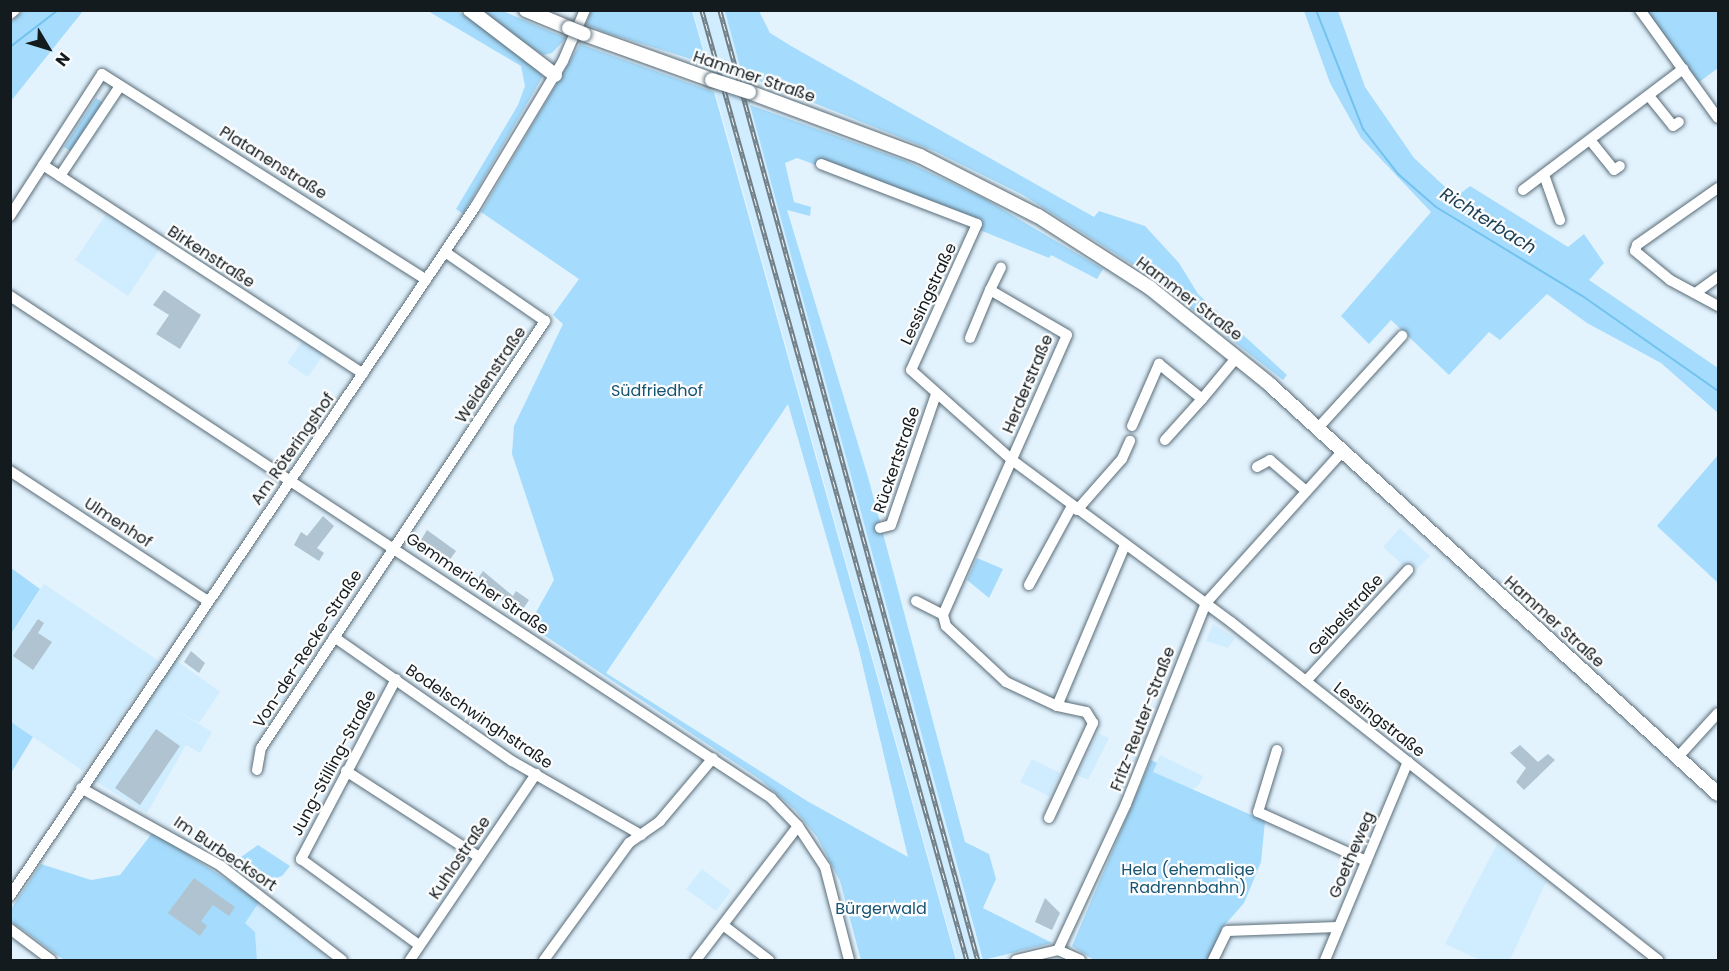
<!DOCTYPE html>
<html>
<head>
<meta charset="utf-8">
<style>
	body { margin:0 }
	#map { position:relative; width:1729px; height:971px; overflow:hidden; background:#e2f3fe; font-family:Poppins,sans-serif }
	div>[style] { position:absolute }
	.built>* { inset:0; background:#d0edff }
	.green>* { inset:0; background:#a5dbfc }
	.stream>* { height:2px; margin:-1px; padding:0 1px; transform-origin:1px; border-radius:1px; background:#72c2f0 }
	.building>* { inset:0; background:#afc3d0 }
	.roads { filter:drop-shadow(0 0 2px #5a6c77) drop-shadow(0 0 2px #5a6c77) }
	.minor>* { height:10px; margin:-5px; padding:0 5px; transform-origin:5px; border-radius:5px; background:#fff }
	.major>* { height:14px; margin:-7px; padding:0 7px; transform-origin:7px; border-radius:7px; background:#fff }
	.rail>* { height:4.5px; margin-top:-2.25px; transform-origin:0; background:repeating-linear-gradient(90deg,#fdfdfd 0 7px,#727e85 0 14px); box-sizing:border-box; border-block:2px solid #727e85 }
	.bridges { filter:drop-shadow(0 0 2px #5a6c77) drop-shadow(0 0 2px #5a6c77) }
	.major-bridge>* { height:14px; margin:-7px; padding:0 7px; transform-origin:7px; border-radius:7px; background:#fff }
	span { translate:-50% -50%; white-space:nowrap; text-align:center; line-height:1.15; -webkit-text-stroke:4.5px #fdfdfd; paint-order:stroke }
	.street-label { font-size:16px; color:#131b1f }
	.park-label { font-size:16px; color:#165372 }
	.water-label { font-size:18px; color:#1e4155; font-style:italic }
	.frame { position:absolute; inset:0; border:12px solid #131b1f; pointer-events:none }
	.north { position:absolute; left:18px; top:18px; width:60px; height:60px; -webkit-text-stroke:4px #fdfdfd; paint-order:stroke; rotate:128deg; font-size:16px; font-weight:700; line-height:24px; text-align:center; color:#131b1f }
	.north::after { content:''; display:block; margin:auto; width:21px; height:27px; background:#131b1f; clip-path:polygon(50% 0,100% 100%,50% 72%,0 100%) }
</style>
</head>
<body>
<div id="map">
	<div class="built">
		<div style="clip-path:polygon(693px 11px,725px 11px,982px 960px,957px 960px)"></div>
		<div style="clip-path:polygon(107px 213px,160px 248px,128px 296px,75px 260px)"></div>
		<div style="clip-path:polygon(303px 340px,324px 354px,308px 377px,287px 363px)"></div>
		<div style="clip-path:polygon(1400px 528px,1430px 556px,1417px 569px,1411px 563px,1406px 568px,1383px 547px)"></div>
		<div style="clip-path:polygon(44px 584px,159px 661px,83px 771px,11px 722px,11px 635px)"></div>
		<div style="clip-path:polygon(1213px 624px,1235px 638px,1228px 648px,1206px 641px)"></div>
		<div style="clip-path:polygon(174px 659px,220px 692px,199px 723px,171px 707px,212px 732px,200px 753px,186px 745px,147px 813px,92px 779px)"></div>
		<div style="clip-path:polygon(1098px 733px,1109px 738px,1088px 780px,1077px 775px)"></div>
		<div style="clip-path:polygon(1160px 755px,1203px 776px,1198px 786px,1191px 790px,1152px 772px)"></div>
		<div style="clip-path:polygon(1032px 759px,1060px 773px,1049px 796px,1020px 782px)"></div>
		<div style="clip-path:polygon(1497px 844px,1546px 882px,1510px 960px,1480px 960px,1445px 944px)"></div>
		<div style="clip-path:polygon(702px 869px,731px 891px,716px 911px,686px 889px)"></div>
		<div style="clip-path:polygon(260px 901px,330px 960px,257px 960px,255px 932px,244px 923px)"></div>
	</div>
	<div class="green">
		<div style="clip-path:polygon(1654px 10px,1718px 11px,1718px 68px,1698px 83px,1644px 11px)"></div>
		<div style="clip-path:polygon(23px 11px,83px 11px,11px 101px,11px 22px)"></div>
		<div style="clip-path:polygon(428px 11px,457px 11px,523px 52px,543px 76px,463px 214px,456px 209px,518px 105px,525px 86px,521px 66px)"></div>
		<div style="clip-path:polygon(477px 11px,503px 11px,566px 38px,552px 53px,543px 55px)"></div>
		<div style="clip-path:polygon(591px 11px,692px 11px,707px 64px,604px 32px,586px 24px)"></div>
		<div style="clip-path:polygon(725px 11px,759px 11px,770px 33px,791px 46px,1094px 217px,1099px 211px,1145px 226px,1179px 263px,1198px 294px,1287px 375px,1283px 380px,1143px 271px,1023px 195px,934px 151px,742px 74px)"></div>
		<div style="clip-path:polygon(1304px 11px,1338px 11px,1365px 87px,1414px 158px,1456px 197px,1470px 186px,1568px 247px,1584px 234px,1604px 263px,1589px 280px,1718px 368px,1718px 413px,1661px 363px,1587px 323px,1547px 294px,1500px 340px,1489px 332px,1449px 375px,1391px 320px,1369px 344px,1341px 316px,1431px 212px,1361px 138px,1330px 83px)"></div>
		<div style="clip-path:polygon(evenodd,580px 44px,714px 92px,956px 960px,861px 960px,840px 881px,817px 837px,795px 810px,761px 780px,529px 625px,554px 580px,512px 454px,514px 426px,563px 324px,553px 315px,579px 279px,481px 212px,580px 44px,788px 404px,859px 650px,908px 857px,807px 801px,606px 673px,788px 404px)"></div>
		<div style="clip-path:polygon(96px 98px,104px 103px,72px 152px,64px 147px)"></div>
		<div style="clip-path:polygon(750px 105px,906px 161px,985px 199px,1103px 269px,1097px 279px,1051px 255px,1049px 258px,854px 179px,797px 158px,785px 163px,794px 202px,811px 207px,810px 216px,787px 210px,868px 477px,965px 842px,989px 854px,996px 879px,983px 908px,1052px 943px,983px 960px)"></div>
		<div style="clip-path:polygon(1718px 455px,1718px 583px,1657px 526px)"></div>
		<div style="clip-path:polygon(977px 558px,1003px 569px,989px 598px,967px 580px)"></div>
		<div style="clip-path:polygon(11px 568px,40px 589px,11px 634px)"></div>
		<div style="clip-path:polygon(11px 722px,33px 737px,11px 773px)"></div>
		<div style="clip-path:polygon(1151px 760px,1157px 763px,1153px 772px,1265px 821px,1261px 862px,1244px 903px,1222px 928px,1208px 960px,1094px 960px,1072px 946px)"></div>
		<div style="clip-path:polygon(153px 832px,260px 901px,245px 923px,255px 932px,257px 960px,64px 960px,11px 921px,11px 909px,41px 864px,91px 880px,120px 875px)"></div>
		<div style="clip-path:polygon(258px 845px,290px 866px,282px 876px,273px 879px,241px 857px)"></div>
	</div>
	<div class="stream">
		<div style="left:1316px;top:10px;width:128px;rotate:68.4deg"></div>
		<div style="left:1363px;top:129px;width:57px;rotate:52.1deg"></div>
		<div style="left:1398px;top:174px;width:50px;rotate:41deg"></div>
		<div style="left:1436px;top:207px;width:170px;rotate:31.3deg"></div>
		<div style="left:1581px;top:295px;width:167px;rotate:35deg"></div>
		<div style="left:10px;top:47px;width:61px;rotate:-37.6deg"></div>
	</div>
	<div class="building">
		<div style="clip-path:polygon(164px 290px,201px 315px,180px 349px,156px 334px,169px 315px,153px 305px)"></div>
		<div style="clip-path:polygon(323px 516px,334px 526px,317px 548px,324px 553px,319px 561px,294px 545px,301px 532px,307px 536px)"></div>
		<div style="clip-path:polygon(427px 530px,456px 551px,446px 565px,418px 545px)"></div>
		<div style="clip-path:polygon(483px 571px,513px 596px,516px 591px,529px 600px,521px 612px,475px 583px)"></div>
		<div style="clip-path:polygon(38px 619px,44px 623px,38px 633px,52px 642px,33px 670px,13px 656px)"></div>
		<div style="clip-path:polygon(191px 651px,205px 663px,199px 673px,184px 662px)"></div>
		<div style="clip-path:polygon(156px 729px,180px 746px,140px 805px,115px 788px)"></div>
		<div style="clip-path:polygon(1520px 745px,1538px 762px,1548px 754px,1555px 760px,1524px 790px,1516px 782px,1526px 768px,1510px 753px)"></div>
		<div style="clip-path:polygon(194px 878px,235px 907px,229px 916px,213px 905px,201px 921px,207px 926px,200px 936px,168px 913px)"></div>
		<div style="clip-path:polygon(1045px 898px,1060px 913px,1052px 930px,1035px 922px)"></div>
	</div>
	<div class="roads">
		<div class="minor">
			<div style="left:1640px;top:10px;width:133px;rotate:54.2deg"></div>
			<div style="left:10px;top:14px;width:6px;rotate:-39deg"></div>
			<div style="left:1649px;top:96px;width:38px;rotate:51deg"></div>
			<div style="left:1673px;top:126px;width:7px;rotate:-34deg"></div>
			<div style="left:1590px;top:140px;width:38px;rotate:51deg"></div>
			<div style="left:1614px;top:170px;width:7px;rotate:-34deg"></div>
			<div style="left:821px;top:164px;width:167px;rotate:21deg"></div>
			<div style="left:977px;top:224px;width:160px;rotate:114.3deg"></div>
			<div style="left:911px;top:370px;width:135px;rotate:41.7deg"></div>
			<div style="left:1012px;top:460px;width:272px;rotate:36.5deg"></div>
			<div style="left:1231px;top:622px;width:545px;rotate:38.36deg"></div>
			<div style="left:43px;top:165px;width:382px;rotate:33.1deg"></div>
			<div style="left:1544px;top:175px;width:48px;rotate:70.4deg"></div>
			<div style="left:60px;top:176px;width:108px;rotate:-56.3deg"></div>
			<div style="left:1718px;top:188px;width:99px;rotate:144.9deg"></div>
			<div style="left:1637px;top:245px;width:6px;rotate:108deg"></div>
			<div style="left:1635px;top:251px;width:45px;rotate:39.6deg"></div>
			<div style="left:1670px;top:280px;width:55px;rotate:28.4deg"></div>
			<div style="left:1523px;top:190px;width:201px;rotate:-37.1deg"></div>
			<div style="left:10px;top:216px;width:169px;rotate:-57.1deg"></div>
			<div style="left:102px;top:74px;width:384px;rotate:32.4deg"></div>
			<div style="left:990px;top:290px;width:25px;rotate:-64deg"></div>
			<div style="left:1697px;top:292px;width:26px;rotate:-36deg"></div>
			<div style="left:10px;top:296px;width:912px;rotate:33.41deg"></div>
			<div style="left:771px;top:798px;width:39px;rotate:46deg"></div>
			<div style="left:798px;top:826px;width:49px;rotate:56.6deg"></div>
			<div style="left:825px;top:867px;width:96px;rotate:75.5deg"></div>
			<div style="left:970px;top:338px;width:52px;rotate:-67.4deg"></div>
			<div style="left:990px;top:290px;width:89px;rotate:30.3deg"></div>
			<div style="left:1067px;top:335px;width:306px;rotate:113.9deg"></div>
			<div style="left:943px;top:615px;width:11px;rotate:75deg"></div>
			<div style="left:946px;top:626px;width:82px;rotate:43deg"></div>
			<div style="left:1006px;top:682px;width:56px;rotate:25.2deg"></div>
			<div style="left:1057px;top:706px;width:175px;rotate:-67.1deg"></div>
			<div style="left:1132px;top:426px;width:68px;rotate:-66.5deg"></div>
			<div style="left:1159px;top:364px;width:55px;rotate:39.1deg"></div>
			<div style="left:1202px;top:399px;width:55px;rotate:-50.2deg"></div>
			<div style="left:1318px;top:428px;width:125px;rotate:-47.6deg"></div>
			<div style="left:1165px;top:440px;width:55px;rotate:-47.9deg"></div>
			<div style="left:1257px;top:467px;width:15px;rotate:-28deg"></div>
			<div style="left:1270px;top:460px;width:48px;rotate:40.7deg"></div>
			<div style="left:10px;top:471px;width:237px;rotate:33.3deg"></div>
			<div style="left:1077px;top:510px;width:68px;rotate:-48.6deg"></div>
			<div style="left:1122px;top:459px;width:20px;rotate:-66deg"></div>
			<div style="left:880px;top:528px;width:11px;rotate:-15deg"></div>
			<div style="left:891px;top:525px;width:139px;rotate:-71deg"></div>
			<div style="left:1029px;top:585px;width:90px;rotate:-61.4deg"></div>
			<div style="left:916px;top:601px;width:30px;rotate:27deg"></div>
			<div style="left:334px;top:637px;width:217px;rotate:34.9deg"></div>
			<div style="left:512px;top:761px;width:149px;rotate:29.8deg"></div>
			<div style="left:396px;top:679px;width:204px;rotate:117.8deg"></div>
			<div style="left:301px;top:859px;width:146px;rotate:36.1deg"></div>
			<div style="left:1306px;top:681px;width:151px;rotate:-47.4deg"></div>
			<div style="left:1277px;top:750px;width:65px;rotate:107deg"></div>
			<div style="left:1258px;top:812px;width:119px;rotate:24.4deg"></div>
			<div style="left:1678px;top:757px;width:59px;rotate:-47.7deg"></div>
			<div style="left:257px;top:770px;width:22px;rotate:-80deg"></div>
			<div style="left:261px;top:748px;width:513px;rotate:-56.37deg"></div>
			<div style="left:545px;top:321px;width:121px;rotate:-145.4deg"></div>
			<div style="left:346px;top:771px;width:158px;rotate:32.9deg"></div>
			<div style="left:81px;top:788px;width:160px;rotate:29.1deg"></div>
			<div style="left:221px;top:866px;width:153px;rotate:37.8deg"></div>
			<div style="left:1049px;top:818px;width:105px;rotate:-65.1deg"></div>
			<div style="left:1093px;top:723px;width:13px;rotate:-122deg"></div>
			<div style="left:1086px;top:712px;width:30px;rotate:-168deg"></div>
			<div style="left:10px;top:896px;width:831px;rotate:-55.98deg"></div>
			<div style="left:475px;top:207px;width:170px;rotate:-58.9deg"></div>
			<div style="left:563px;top:61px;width:56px;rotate:-66.7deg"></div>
			<div style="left:723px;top:925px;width:58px;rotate:37.3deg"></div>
			<div style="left:10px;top:929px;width:51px;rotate:37.1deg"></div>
			<div style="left:1058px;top:950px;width:161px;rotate:-65deg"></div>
			<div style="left:1126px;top:804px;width:216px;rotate:-68.3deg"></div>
			<div style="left:1206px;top:603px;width:205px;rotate:-48deg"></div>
			<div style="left:1058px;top:950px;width:24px;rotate:24deg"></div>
			<div style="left:410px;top:960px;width:225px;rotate:-55.9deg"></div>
			<div style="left:544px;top:960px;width:145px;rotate:-54deg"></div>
			<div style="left:629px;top:843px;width:38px;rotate:-35deg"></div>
			<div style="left:660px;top:821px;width:82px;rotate:-49.9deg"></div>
			<div style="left:696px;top:960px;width:168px;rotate:-52.7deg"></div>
			<div style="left:1016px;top:960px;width:43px;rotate:-13.4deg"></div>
			<div style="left:1213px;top:960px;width:32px;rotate:-64deg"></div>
			<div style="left:1227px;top:931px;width:111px;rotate:-2.1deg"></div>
			<div style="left:1325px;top:960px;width:215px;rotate:-67.3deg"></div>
		</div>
		<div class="major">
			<div style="left:470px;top:10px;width:107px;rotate:37.4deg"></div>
			<div style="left:526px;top:10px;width:47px;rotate:22.7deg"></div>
			<div style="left:584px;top:34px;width:136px;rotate:19.8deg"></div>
			<div style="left:749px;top:92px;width:183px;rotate:20.5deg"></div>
			<div style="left:920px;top:156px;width:132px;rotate:27deg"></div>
			<div style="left:1038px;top:216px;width:133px;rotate:32.7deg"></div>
			<div style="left:1150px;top:288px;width:151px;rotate:38.8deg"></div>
			<div style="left:1268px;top:383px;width:609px;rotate:42.41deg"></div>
		</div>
	</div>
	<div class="rail">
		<div style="left:702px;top:10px;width:986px;rotate:74.41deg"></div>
		<div style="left:720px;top:10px;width:984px;rotate:74.81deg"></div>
	</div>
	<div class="bridges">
		<div class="major-bridge">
			<div style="left:569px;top:28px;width:16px;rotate:22deg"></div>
			<div style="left:712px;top:80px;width:39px;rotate:18deg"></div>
		</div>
	</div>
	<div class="street-label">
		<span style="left:754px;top:77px;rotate:19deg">Hammer Straße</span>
		<span style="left:273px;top:163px;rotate:32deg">Platanenstraße</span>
		<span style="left:211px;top:257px;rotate:33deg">Birkenstraße</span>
		<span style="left:929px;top:294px;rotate:-65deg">Lessingstraße</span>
		<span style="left:1189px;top:299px;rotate:37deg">Hammer Straße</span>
		<span style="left:491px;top:375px;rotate:-56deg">Weidenstraße</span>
		<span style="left:1028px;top:384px;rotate:-67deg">Herderstraße</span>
		<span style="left:293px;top:449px;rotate:-55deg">Am Röteringshof</span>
		<span style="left:897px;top:460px;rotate:-71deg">Rückertstraße</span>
		<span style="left:118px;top:523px;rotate:33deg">Ulmenhof</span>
		<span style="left:477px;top:584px;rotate:34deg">Gemmericher Straße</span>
		<span style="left:1346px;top:615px;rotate:-48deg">Geibelstraße</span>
		<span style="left:1554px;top:622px;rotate:42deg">Hammer Straße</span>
		<span style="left:308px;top:649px;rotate:-57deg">Von-der-Recke-Straße</span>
		<span style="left:479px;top:717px;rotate:34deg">Bodelschwinghstraße</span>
		<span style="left:1143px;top:719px;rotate:-69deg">Fritz-Reuter-Straße</span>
		<span style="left:1379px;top:720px;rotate:38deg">Lessingstraße</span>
		<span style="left:334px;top:763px;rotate:-62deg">Jung-Stilling-Straße</span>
		<span style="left:225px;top:854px;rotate:34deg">Im Burbecksort</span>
		<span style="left:1352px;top:855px;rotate:-67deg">Goetheweg</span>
		<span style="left:460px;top:858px;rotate:-56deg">Kuhlostraße</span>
	</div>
	<div class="park-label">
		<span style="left:657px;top:391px">Südfriedhof</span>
		<span style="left:1188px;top:879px">Hela (ehemalige<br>Radrennbahn)</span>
		<span style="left:881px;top:909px">Bürgerwald</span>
	</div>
	<div class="water-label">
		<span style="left:1488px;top:221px;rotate:32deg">Richterbach</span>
	</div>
	<div class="frame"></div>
	<div class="north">N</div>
</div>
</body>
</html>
